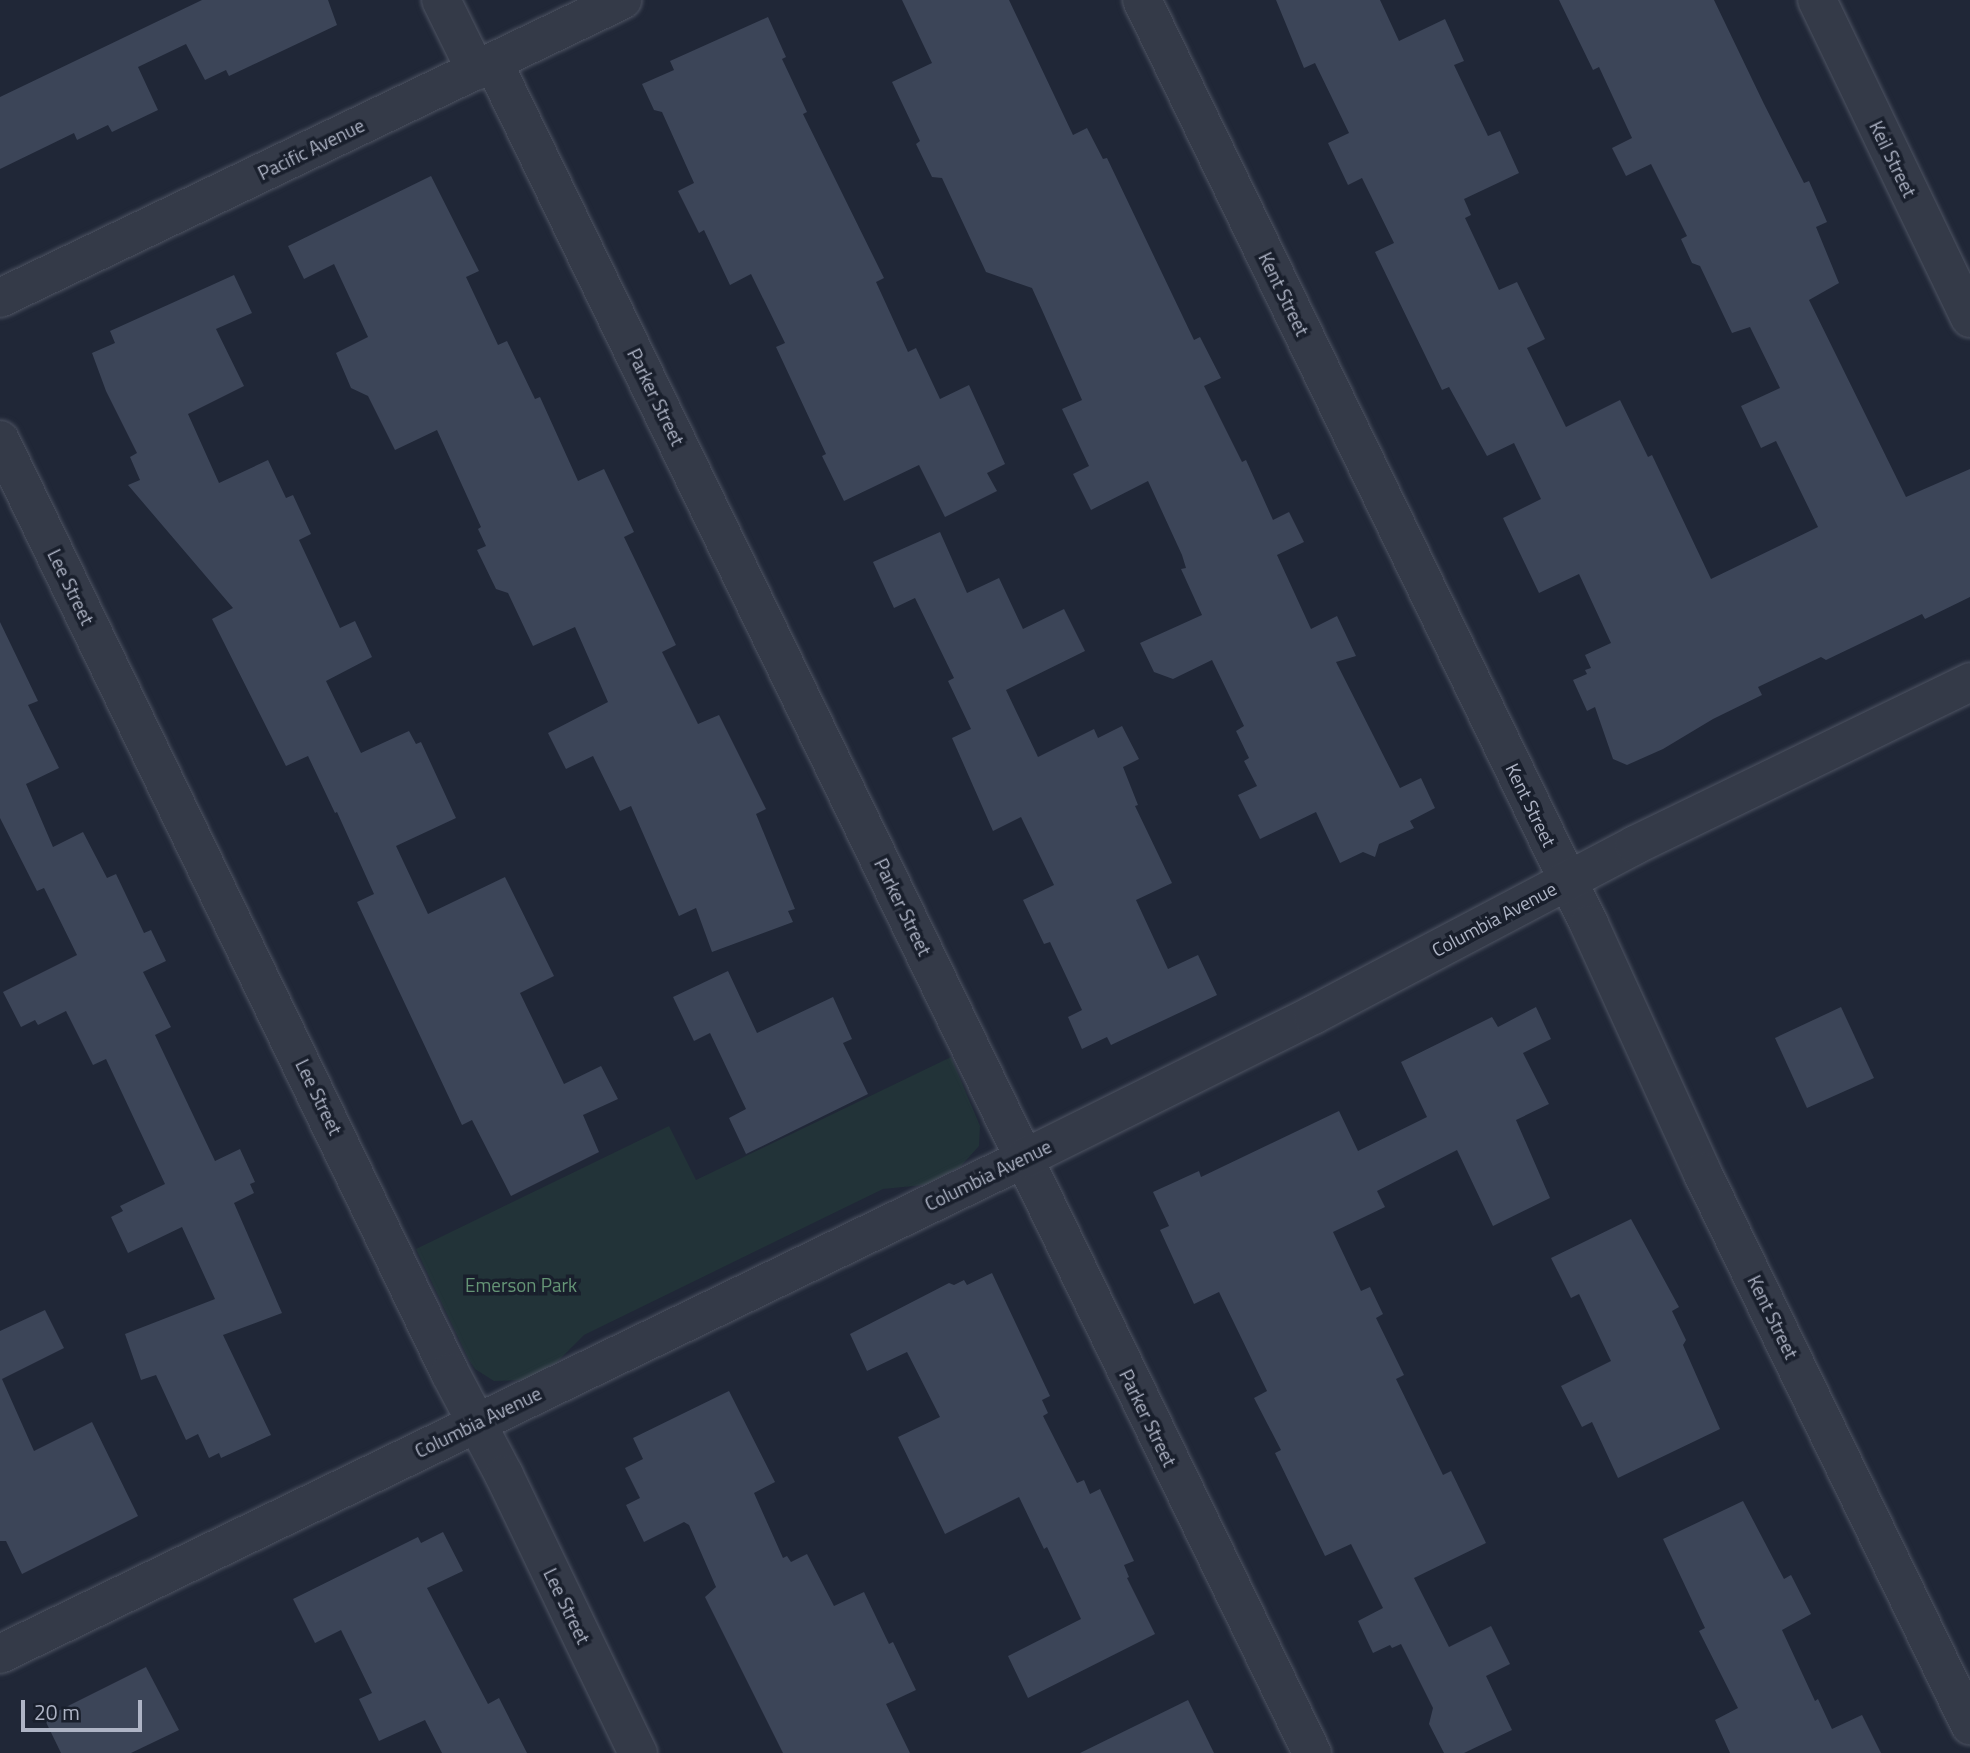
<!DOCTYPE html>
<html>
<head>
<meta charset="utf-8">
<style>
	body { margin:0 }
	#map { position:relative; width:1970px; height:1753px; overflow:hidden; background:#202737; font-family:"Titillium Web",sans-serif }
	div>[style] { position:absolute }
	.green>* { inset:0; background:#223338 }
	.building>* { inset:0; background:#3c4558 }
	.roads { filter:drop-shadow(0 0 2px #4e5463) drop-shadow(0 0 2px #4e5463) }
	.minor>* { height:38px; margin:-19px; padding:0 19px; transform-origin:19px; border-radius:19px; background:#343a48 }
	.tertiary>* { height:38px; margin:-19px; padding:0 19px; transform-origin:19px; border-radius:19px; background:#343a48 }
	span { translate:-50% -50%; white-space:nowrap; text-align:center; line-height:1.15; -webkit-text-stroke:7px #191f2c; paint-order:stroke }
	.street-label { font-size:19px; color:#aeb4c5 }
	.park-label { font-size:19px; color:#659576 }
	.scale { position:absolute; left:21px; top:1700px; width:121px; height:32px; box-sizing:border-box; border:4px solid #aeb4c5; border-top:0; padding-left:9px; font-size:21px; line-height:24px; white-space:nowrap; color:#aeb4c5; -webkit-text-stroke:5px #191f2c; paint-order:stroke }
</style>
</head>
<body>
<div id="map">
	<div class="green">
		<div style="clip-path:polygon(951px 1057px,980px 1126px,979px 1146px,960px 1167px,924px 1185px,883px 1189px,584px 1335px,556px 1363px,524px 1380px,494px 1381px,475px 1369px,469px 1360px,416px 1249px,669px 1126px,696px 1180px)"></div>
	</div>
	<div class="building">
		<div style="clip-path:polygon(202px 0,328px 0,337px 25px,229px 76px,226px 70px,205px 80px,186px 44px,138px 67px,158px 110px,112px 132px,108px 125px,77px 140px,74px 133px,0 169px,0 97px)"></div>
		<div style="clip-path:polygon(902px 0,1009px 0,1073px 135px,1087px 128px,1103px 159px,1107px 158px,1194px 340px,1200px 337px,1221px 378px,1204px 386px,1242px 462px,1246px 460px,1273px 520px,1289px 512px,1304px 542px,1277px 555px,1311px 629px,1337px 616px,1356px 656px,1336px 662px,1371px 731px,1400px 788px,1421px 778px,1435px 808px,1410px 821px,1414px 828px,1379px 844px,1375px 857px,1363px 852px,1340px 863px,1316px 812px,1260px 839px,1238px 795px,1257px 786px,1244px 761px,1249px 758px,1236px 731px,1244px 726px,1212px 660px,1173px 679px,1154px 672px,1140px 643px,1202px 615px,1181px 569px,1186px 568px,1182px 555px,1148px 481px,1091px 510px,1073px 474px,1089px 466px,1062px 409px,1082px 400px,1042px 310px,1032px 288px,986px 272px,942px 178px,932px 177px,916px 144px,920px 141px,892px 82px,932px 63px)"></div>
		<div style="clip-path:polygon(1276px 0,1380px 0,1399px 41px,1445px 19px,1464px 61px,1454px 65px,1488px 136px,1500px 131px,1519px 173px,1464px 199px,1471px 215px,1465px 218px,1499px 290px,1517px 282px,1545px 339px,1527px 348px,1566px 427px,1620px 400px,1648px 457px,1652px 455px,1711px 579px,1818px 527px,1776px 441px,1761px 448px,1741px 406px,1780px 388px,1750px 327px,1732px 333px,1700px 266px,1692px 263px,1681px 239px,1687px 236px,1651px 164px,1626px 176px,1612px 148px,1632px 138px,1599px 67px,1593px 70px,1559px 0,1714px 0,1764px 104px,1804px 183px,1809px 181px,1827px 222px,1816px 227px,1839px 283px,1809px 300px,1906px 497px,1970px 469px,1970px 597px,1925px 619px,1922px 614px,1826px 660px,1821px 657px,1758px 687px,1762px 695px,1713px 719px,1663px 749px,1627px 765px,1613px 759px,1595px 707px,1587px 711px,1573px 680px,1587px 674px,1585px 670px,1591px 668px,1585px 655px,1611px 643px,1579px 574px,1539px 593px,1503px 518px,1541px 499px,1514px 443px,1487px 456px,1449px 387px,1442px 390px,1375px 252px,1394px 243px,1362px 178px,1348px 185px,1328px 143px,1349px 133px,1315px 63px,1304px 68px)"></div>
		<div style="clip-path:polygon(768px 17px,786px 57px,782px 59px,807px 112px,803px 114px,884px 278px,876px 282px,908px 352px,916px 348px,940px 399px,969px 385px,1005px 464px,987px 473px,997px 491px,945px 517px,919px 465px,844px 501px,822px 456px,826px 454px,776px 347px,785px 343px,751px 274px,730px 285px,704px 230px,699px 233px,678px 191px,694px 183px,662px 112px,654px 110px,642px 84px,674px 70px,670px 61px)"></div>
		<div style="clip-path:polygon(431px 176px,479px 271px,466px 277px,498px 345px,507px 341px,535px 399px,540px 397px,578px 481px,604px 469px,634px 532px,624px 537px,676px 645px,662px 652px,698px 724px,719px 715px,766px 809px,756px 814px,795px 909px,788px 911px,793px 922px,712px 952px,696px 908px,679px 916px,631px 806px,620px 811px,593px 756px,566px 769px,548px 733px,608px 702px,575px 627px,533px 646px,508px 593px,496px 589px,477px 550px,486px 546px,478px 529px,481px 527px,437px 430px,395px 450px,368px 396px,351px 388px,336px 353px,368px 337px,334px 264px,304px 279px,288px 246px)"></div>
		<div style="clip-path:polygon(234px 275px,252px 313px,216px 329px,244px 386px,188px 414px,219px 483px,268px 460px,286px 498px,293px 495px,311px 534px,299px 540px,340px 628px,355px 621px,372px 657px,326px 681px,361px 753px,409px 731px,416px 744px,421px 742px,456px 818px,396px 846px,428px 914px,505px 877px,554px 976px,520px 993px,564px 1084px,601px 1066px,618px 1099px,583px 1115px,599px 1152px,511px 1196px,472px 1120px,462px 1125px,357px 902px,374px 894px,337px 812px,335px 813px,308px 756px,286px 766px,212px 619px,233px 608px,128px 485px,140px 480px,130px 457px,137px 453px,106px 391px,92px 353px,115px 343px,110px 331px)"></div>
		<div style="clip-path:polygon(940px 532px,967px 593px,999px 578px,1023px 629px,1064px 609px,1085px 651px,1006px 690px,1038px 757px,1094px 729px,1098px 738px,1122px 726px,1139px 759px,1123px 767px,1138px 805px,1135px 806px,1172px 883px,1136px 900px,1168px 969px,1198px 955px,1217px 995px,1111px 1045px,1107px 1037px,1082px 1049px,1068px 1017px,1082px 1010px,1050px 942px,1044px 944px,1023px 900px,1054px 885px,1021px 817px,993px 831px,952px 738px,971px 729px,948px 681px,954px 678px,915px 598px,894px 608px,873px 562px)"></div>
		<div style="clip-path:polygon(0 622px,38px 701px,28px 705px,59px 768px,26px 784px,53px 847px,83px 832px,107px 878px,116px 874px,144px 933px,151px 930px,166px 961px,143px 972px,171px 1027px,155px 1035px,215px 1161px,240px 1149px,255px 1182px,250px 1184px,254px 1193px,234px 1203px,282px 1313px,223px 1335px,271px 1435px,221px 1458px,219px 1453px,209px 1458px,198px 1434px,186px 1440px,156px 1375px,141px 1380px,125px 1334px,215px 1299px,182px 1227px,128px 1253px,111px 1217px,123px 1211px,120px 1206px,165px 1184px,138px 1127px,106px 1059px,93px 1065px,66px 1011px,38px 1025px,35px 1020px,21px 1027px,3px 992px,77px 955px,44px 888px,37px 891px,0 818px)"></div>
		<div style="clip-path:polygon(728px 971px,757px 1033px,833px 997px,852px 1039px,843px 1043px,868px 1094px,746px 1154px,729px 1118px,746px 1109px,710px 1033px,694px 1041px,673px 997px)"></div>
		<div style="clip-path:polygon(1536px 1007px,1551px 1039px,1523px 1053px,1549px 1104px,1516px 1120px,1550px 1198px,1493px 1226px,1457px 1150px,1377px 1191px,1385px 1207px,1333px 1232px,1361px 1291px,1370px 1287px,1383px 1314px,1376px 1318px,1404px 1375px,1396px 1379px,1443px 1475px,1451px 1471px,1486px 1543px,1414px 1578px,1449px 1647px,1491px 1626px,1510px 1664px,1486px 1676px,1512px 1730px,1464px 1753px,1444px 1753px,1429px 1724px,1433px 1708px,1401px 1644px,1392px 1648px,1390px 1645px,1373px 1653px,1358px 1621px,1383px 1608px,1351px 1544px,1325px 1556px,1275px 1453px,1281px 1450px,1254px 1398px,1267px 1391px,1219px 1292px,1194px 1304px,1160px 1230px,1169px 1226px,1153px 1192px,1199px 1171px,1201px 1177px,1339px 1111px,1358px 1151px,1427px 1117px,1401px 1062px,1492px 1017px,1498px 1027px)"></div>
		<div style="clip-path:polygon(1841px 1007px,1874px 1078px,1807px 1108px,1775px 1038px)"></div>
		<div style="clip-path:polygon(1631px 1219px,1679px 1307px,1672px 1311px,1686px 1340px,1683px 1345px,1720px 1429px,1618px 1478px,1592px 1422px,1582px 1427px,1561px 1386px,1611px 1361px,1579px 1294px,1571px 1298px,1551px 1258px)"></div>
		<div style="clip-path:polygon(992px 1273px,1050px 1396px,1042px 1400px,1048px 1413px,1043px 1416px,1077px 1483px,1084px 1480px,1090px 1494px,1100px 1489px,1134px 1561px,1124px 1565px,1129px 1577px,1127px 1578px,1155px 1634px,1028px 1698px,1008px 1656px,1081px 1619px,1047px 1547px,1044px 1549px,1019px 1497px,945px 1534px,898px 1437px,940px 1417px,907px 1352px,867px 1371px,850px 1334px,949px 1283px,954px 1285px,964px 1280px,967px 1285px)"></div>
		<div style="clip-path:polygon(45px 1310px,64px 1348px,2px 1379px,34px 1451px,92px 1422px,138px 1516px,22px 1574px,6px 1541px,0 1541px,0 1331px)"></div>
		<div style="clip-path:polygon(729px 1391px,775px 1482px,754px 1493px,783px 1558px,787px 1556px,791px 1562px,807px 1554px,834px 1606px,864px 1592px,889px 1644px,893px 1642px,916px 1690px,886px 1704px,910px 1753px,783px 1753px,705px 1597px,716px 1587px,689px 1525px,684px 1522px,644px 1542px,626px 1505px,640px 1498px,625px 1468px,643px 1459px,633px 1438px)"></div>
		<div style="clip-path:polygon(1743px 1501px,1784px 1579px,1791px 1575px,1811px 1614px,1782px 1630px,1815px 1701px,1818px 1699px,1832px 1729px,1862px 1715px,1881px 1753px,1730px 1753px,1715px 1720px,1738px 1708px,1699px 1631px,1705px 1628px,1663px 1539px)"></div>
		<div style="clip-path:polygon(443px 1532px,463px 1571px,427px 1588px,488px 1704px,499px 1698px,527px 1753px,442px 1753px,425px 1720px,379px 1741px,359px 1699px,372px 1693px,341px 1630px,315px 1643px,293px 1599px,418px 1537px,421px 1543px)"></div>
		<div style="clip-path:polygon(146px 1667px,179px 1730px,131px 1753px,61px 1753px,44px 1718px)"></div>
		<div style="clip-path:polygon(1188px 1700px,1214px 1753px,1080px 1753px)"></div>
	</div>
	<div class="roads">
		<div class="minor">
			<div style="left:441px;top:0;width:79px;rotate:63.8deg"></div>
			<div style="left:1142px;top:0;width:1026px;rotate:64.18deg"></div>
			<div style="left:1589px;top:924px;width:273px;rotate:65.5deg"></div>
			<div style="left:1702px;top:1172px;width:615px;rotate:64.14deg"></div>
			<div style="left:1817px;top:0;width:353px;rotate:64.3deg"></div>
			<div style="left:493px;top:62px;width:1879px;rotate:64.16deg"></div>
			<div style="left:0;top:298px;width:690px;rotate:-25.6deg"></div>
			<div style="left:0;top:440px;width:1036px;rotate:64.25deg"></div>
			<div style="left:450px;top:1373px;width:115px;rotate:62.1deg"></div>
			<div style="left:504px;top:1475px;width:309px;rotate:64.3deg"></div>
		</div>
		<div class="tertiary">
			<div style="left:0;top:1654px;width:1136px;rotate:-25.82deg"></div>
			<div style="left:1023px;top:1159px;width:324px;rotate:-26.4deg"></div>
			<div style="left:1313px;top:1015px;width:364px;rotate:-27.8deg"></div>
			<div style="left:1635px;top:845px;width:373px;rotate:-25.9deg"></div>
		</div>
	</div>
	<div class="street-label">
		<span style="left:311px;top:149px;rotate:-26deg">Pacific Avenue</span>
		<span style="left:1893px;top:159px;rotate:64deg">Keil Street</span>
		<span style="left:1284px;top:294px;rotate:64deg">Kent Street</span>
		<span style="left:656px;top:397px;rotate:64deg">Parker Street</span>
		<span style="left:71px;top:587px;rotate:64deg">Lee Street</span>
		<span style="left:1531px;top:805px;rotate:64deg">Kent Street</span>
		<span style="left:903px;top:907px;rotate:64deg">Parker Street</span>
		<span style="left:1494px;top:919px;rotate:-28deg">Columbia Avenue</span>
		<span style="left:319px;top:1097px;rotate:64deg">Lee Street</span>
		<span style="left:988px;top:1175px;rotate:-26deg">Columbia Avenue</span>
		<span style="left:1773px;top:1317px;rotate:64deg">Kent Street</span>
		<span style="left:1148px;top:1418px;rotate:64deg">Parker Street</span>
		<span style="left:478px;top:1422px;rotate:-26deg">Columbia Avenue</span>
		<span style="left:567px;top:1606px;rotate:64deg">Lee Street</span>
	</div>
	<div class="park-label">
		<span style="left:521px;top:1285px">Emerson Park</span>
	</div>
	<div class="scale">20 m</div>
</div>
</body>
</html>
